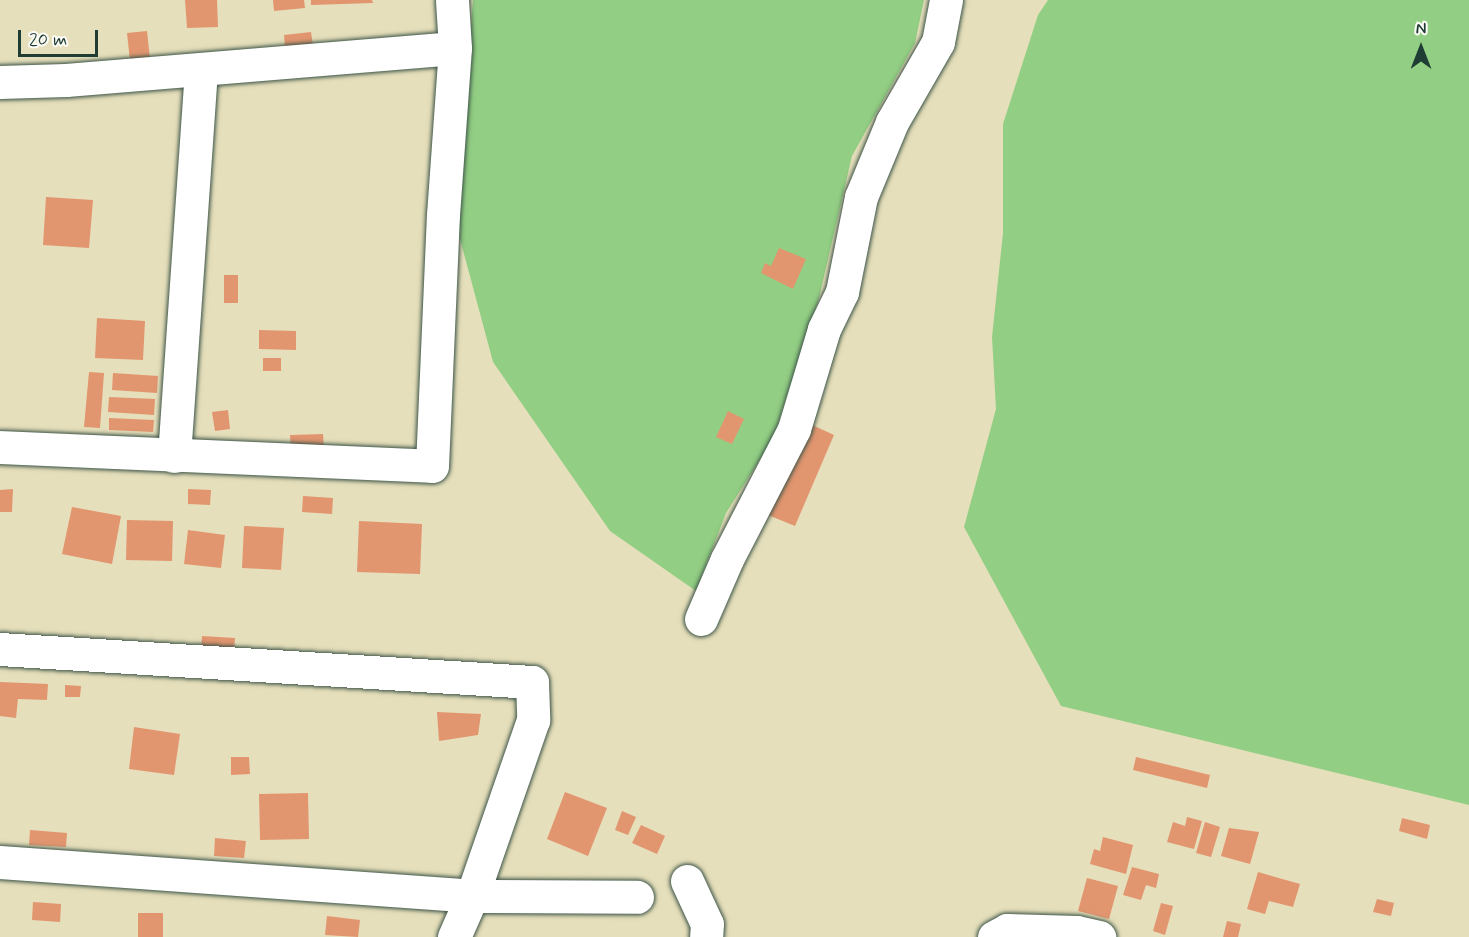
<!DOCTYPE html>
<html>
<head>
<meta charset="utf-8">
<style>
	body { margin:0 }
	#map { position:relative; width:1469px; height:937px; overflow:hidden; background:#e6dfbb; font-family:Mynerve,sans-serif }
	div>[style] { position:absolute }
	.green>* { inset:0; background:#92ce83 }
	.building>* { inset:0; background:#e29670 }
	.roads { filter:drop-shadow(0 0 2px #3d5548) drop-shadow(0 0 2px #3d5548) }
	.minor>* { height:33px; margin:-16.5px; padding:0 16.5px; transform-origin:16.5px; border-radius:16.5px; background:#fff }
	span { translate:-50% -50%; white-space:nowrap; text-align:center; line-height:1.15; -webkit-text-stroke:6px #fdfcf7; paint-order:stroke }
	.north { position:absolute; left:1391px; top:18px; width:60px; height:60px; -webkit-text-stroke:4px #fdfcf7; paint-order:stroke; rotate:0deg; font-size:16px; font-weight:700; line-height:24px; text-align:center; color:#1f3d34 }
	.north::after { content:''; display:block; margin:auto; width:21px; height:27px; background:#1f3d34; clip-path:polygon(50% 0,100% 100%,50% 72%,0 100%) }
	.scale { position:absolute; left:18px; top:30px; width:80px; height:27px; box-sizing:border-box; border:3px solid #1f3d34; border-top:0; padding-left:8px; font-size:18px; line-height:21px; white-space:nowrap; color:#1f3d34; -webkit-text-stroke:4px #fdfcf7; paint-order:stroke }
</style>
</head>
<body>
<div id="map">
	<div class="green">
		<div style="clip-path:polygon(473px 0,924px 0,915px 43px,852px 156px,819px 298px,773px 439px,726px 513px,696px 591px,610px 531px,493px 362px,456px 224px)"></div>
		<div style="clip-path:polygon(1048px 0,1469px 0,1469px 805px,1061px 706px,964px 527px,996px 409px,992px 337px,1003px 233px,1003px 124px,1038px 15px)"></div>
	</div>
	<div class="building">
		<div style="clip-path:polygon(185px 0,217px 0,218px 27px,187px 28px)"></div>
		<div style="clip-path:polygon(273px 0,304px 0,305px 8px,274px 11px)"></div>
		<div style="clip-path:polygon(311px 0,372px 0,373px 3px,311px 5px)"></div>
		<div style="clip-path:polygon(147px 31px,150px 59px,130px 61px,127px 33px)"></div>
		<div style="clip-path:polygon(311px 32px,313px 45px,285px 48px,284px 35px)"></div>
		<div style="clip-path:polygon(46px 197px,93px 200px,89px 248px,43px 245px)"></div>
		<div style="clip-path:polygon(779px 248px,806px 259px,793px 289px,761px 273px,765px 263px,771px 266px)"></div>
		<div style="clip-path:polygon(224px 275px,238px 275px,238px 303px,224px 303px)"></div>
		<div style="clip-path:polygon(97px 318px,145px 321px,143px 360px,95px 358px)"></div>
		<div style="clip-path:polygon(259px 330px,296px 331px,296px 350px,259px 349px)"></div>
		<div style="clip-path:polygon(263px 358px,281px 358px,281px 371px,263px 371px)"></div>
		<div style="clip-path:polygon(89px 372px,104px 373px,100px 428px,84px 427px)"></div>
		<div style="clip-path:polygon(113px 373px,158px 376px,157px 393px,112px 390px)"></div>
		<div style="clip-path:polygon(109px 397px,155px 399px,154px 415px,108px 412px)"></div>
		<div style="clip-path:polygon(228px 410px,230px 429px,215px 431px,212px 412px)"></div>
		<div style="clip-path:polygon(728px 411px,744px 419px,732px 444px,716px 437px)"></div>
		<div style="clip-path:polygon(109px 418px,154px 420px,153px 432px,109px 430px)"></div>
		<div style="clip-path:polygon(808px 423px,834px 435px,795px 526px,768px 515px)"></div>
		<div style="clip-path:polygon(323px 434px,324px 449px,291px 451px,290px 435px)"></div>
		<div style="clip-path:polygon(13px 489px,12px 512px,0 512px,0 490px)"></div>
		<div style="clip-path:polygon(188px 489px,211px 490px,210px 505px,188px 504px)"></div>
		<div style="clip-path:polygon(303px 496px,333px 498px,332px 514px,302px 512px)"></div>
		<div style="clip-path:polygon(72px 507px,121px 516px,112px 564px,62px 554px)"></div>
		<div style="clip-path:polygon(127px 520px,173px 521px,172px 561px,126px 560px)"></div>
		<div style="clip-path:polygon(359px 521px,422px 524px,420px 574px,357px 572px)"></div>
		<div style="clip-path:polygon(244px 526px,284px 528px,281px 570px,242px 568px)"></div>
		<div style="clip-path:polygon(188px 530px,225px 535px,221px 568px,184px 564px)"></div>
		<div style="clip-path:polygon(202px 636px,235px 638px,234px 651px,201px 650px)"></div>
		<div style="clip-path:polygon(0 682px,48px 684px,47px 700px,18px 699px,16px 718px,0 716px)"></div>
		<div style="clip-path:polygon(65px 685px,81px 686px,80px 697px,65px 697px)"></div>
		<div style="clip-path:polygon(437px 712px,481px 714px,478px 735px,439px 741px)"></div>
		<div style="clip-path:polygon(134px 727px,180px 734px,174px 775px,129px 769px)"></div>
		<div style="clip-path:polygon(231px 757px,249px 757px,250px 774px,231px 775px)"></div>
		<div style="clip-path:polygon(1136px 757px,1210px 775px,1207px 788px,1133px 770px)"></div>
		<div style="clip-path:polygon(565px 792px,607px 808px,588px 856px,547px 839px)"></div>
		<div style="clip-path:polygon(308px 793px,309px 839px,260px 840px,259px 794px)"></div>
		<div style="clip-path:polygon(622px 811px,636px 817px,628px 835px,615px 830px)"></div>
		<div style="clip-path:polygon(1187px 817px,1202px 821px,1194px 849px,1167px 842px,1173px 822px,1185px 826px)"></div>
		<div style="clip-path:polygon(1402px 818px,1430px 825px,1427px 839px,1399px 831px)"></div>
		<div style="clip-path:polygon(1205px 822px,1220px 827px,1211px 857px,1196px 853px)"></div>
		<div style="clip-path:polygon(641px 825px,665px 836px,657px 854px,632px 843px)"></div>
		<div style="clip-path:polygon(1229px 828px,1259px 832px,1250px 864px,1221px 856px)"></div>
		<div style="clip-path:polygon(30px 830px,67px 833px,66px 847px,29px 845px)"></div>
		<div style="clip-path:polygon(1103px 837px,1133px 845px,1126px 874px,1090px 864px,1094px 849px,1100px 851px)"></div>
		<div style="clip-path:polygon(215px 838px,246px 841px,244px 858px,214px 856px)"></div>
		<div style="clip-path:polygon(1132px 867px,1159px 874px,1156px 888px,1146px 885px,1141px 900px,1123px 895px)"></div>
		<div style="clip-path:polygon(1258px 872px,1300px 884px,1293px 907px,1269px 901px,1265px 914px,1247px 909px)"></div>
		<div style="clip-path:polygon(1087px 878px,1118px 886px,1109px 919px,1078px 911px)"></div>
		<div style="clip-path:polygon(1377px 899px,1394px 903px,1391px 916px,1373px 912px)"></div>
		<div style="clip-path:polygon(33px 902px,61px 904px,60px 922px,32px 920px)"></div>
		<div style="clip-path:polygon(1161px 903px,1173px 906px,1165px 935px,1153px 931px)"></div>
		<div style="clip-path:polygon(138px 913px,163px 913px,163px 937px,138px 937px)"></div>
		<div style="clip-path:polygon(327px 916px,360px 920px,358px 937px,325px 935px)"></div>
		<div style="clip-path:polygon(1227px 921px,1241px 924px,1238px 937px,1223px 937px)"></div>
	</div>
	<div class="roads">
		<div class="minor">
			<div style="left:0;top:82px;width:66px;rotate:-1.7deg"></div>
			<div style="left:66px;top:80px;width:390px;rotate:-4.7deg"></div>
			<div style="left:0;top:447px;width:432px;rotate:2.5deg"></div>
			<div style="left:432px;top:466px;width:251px;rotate:-87.5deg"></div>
			<div style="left:443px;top:215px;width:167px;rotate:-85.9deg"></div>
			<div style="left:455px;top:48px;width:48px;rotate:-93.6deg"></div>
			<div style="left:174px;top:456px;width:387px;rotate:-86deg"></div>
			<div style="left:701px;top:619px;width:65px;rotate:-66.6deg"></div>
			<div style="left:727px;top:559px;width:146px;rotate:-62.7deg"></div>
			<div style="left:794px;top:429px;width:104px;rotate:-73.3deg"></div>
			<div style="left:824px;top:329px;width:41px;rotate:-64.1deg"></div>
			<div style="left:842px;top:292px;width:97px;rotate:-78.7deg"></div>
			<div style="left:861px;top:197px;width:81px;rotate:-67.5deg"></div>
			<div style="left:892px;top:122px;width:92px;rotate:-60.1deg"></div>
			<div style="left:938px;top:42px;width:43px;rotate:-79.2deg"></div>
			<div style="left:0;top:649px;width:533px;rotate:3.55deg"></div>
			<div style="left:532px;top:682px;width:38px;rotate:88deg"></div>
			<div style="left:533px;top:720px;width:186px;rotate:109.1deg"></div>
			<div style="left:472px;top:896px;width:45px;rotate:113.7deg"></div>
			<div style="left:0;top:862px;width:473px;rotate:4.1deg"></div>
			<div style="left:472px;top:896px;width:165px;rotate:0.3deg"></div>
			<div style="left:687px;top:881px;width:47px;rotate:65.1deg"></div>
			<div style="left:707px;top:924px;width:13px;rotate:94deg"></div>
			<div style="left:994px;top:937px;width:15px;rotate:-28deg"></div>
			<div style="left:1007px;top:930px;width:70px;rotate:1.6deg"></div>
			<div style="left:1077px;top:932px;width:23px;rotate:13deg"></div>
		</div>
	</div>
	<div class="north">N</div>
	<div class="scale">20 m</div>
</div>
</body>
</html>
